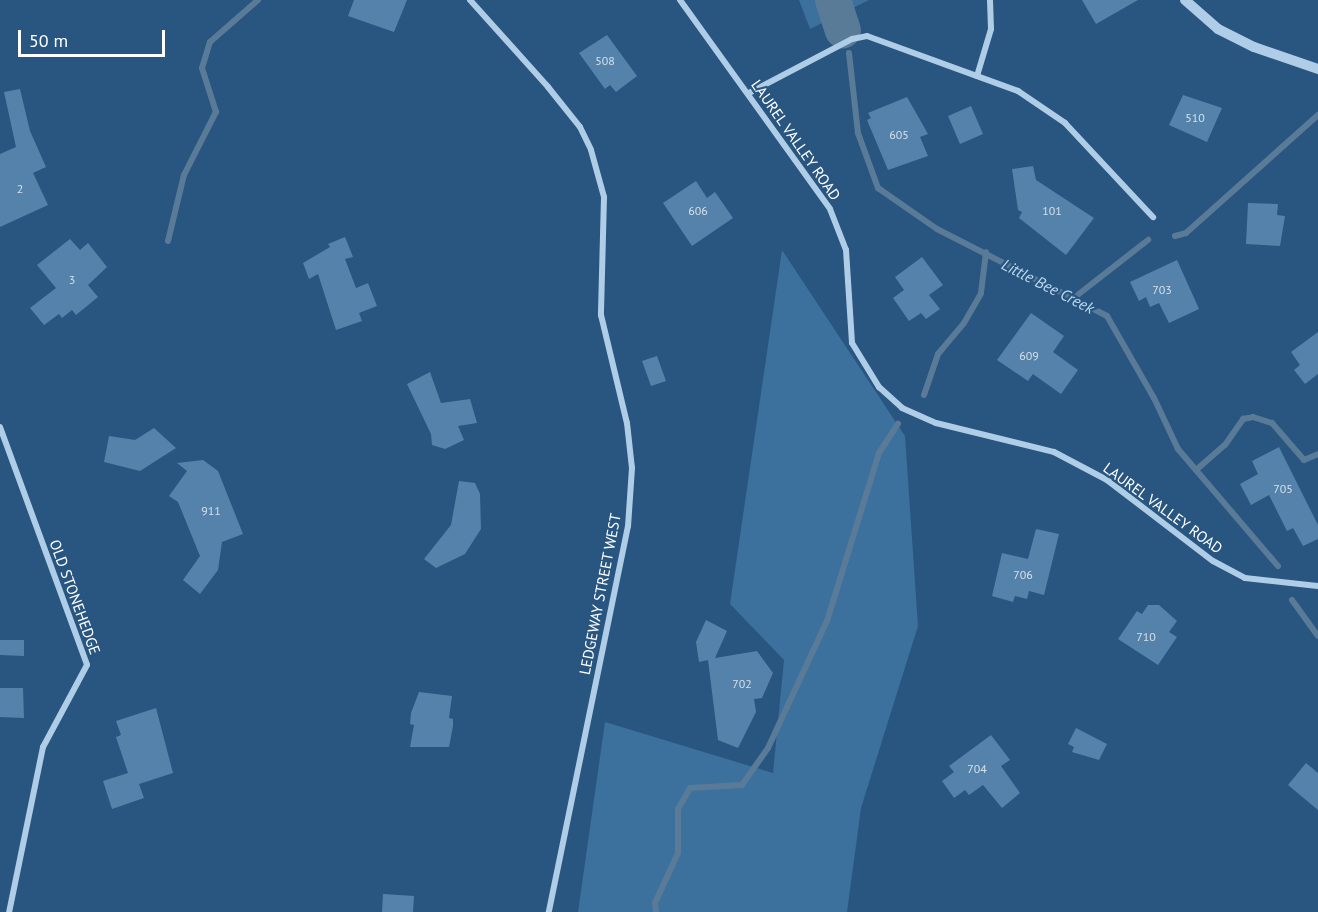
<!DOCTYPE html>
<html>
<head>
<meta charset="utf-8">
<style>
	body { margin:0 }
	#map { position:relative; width:1318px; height:912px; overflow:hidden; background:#285680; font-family:"PT Sans",sans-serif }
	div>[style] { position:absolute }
	.green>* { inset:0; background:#3c709d }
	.stream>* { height:6px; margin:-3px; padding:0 3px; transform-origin:3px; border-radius:3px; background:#5a7b98 }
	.river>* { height:36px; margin:-18px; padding:0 18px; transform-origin:18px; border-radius:18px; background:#5a7b98 }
	.building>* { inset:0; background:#5482aa }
	.minor>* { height:6px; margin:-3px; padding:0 3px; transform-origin:3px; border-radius:3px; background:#afcde6 }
	.tertiary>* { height:10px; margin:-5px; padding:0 5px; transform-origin:5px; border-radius:5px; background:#afcde6 }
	span { translate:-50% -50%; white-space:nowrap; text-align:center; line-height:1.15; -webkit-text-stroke:4.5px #285680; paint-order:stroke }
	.number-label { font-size:12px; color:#d4e0ea }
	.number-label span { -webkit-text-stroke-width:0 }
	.street-label { font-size:15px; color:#fff }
	.water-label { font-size:16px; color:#bad6ed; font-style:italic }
	.scale { position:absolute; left:18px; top:30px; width:147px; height:27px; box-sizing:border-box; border:3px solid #fff; border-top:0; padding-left:8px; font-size:18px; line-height:21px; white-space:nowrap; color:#fff; -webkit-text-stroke:4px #285680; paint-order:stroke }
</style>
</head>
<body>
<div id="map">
	<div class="green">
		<div style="clip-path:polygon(799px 0,869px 0,810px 29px)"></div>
		<div style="clip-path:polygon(782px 250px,905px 436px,918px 626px,861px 808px,847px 912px,578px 912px,605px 722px,773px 773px,784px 660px,730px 604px)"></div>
	</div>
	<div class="stream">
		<div style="left:849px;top:53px;width:81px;rotate:83.6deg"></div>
		<div style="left:858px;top:133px;width:59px;rotate:70deg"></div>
		<div style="left:878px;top:188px;width:72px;rotate:34.8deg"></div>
		<div style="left:937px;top:229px;width:191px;rotate:27.1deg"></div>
		<div style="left:1107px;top:316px;width:95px;rotate:60.2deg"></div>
		<div style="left:1154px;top:398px;width:56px;rotate:64.8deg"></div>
		<div style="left:1178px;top:449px;width:154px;rotate:49.5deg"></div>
		<div style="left:1175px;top:236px;width:11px;rotate:-15deg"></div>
		<div style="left:1186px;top:233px;width:177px;rotate:-41.8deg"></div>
		<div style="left:168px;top:241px;width:68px;rotate:-76.4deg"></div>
		<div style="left:184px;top:175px;width:71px;rotate:-63.1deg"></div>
		<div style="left:216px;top:112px;width:46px;rotate:-107.7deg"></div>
		<div style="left:202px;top:68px;width:27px;rotate:-73deg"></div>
		<div style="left:210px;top:42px;width:64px;rotate:-41.2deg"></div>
		<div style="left:1075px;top:297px;width:93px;rotate:-38deg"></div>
		<div style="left:924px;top:395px;width:43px;rotate:-71.1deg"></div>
		<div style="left:938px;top:354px;width:40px;rotate:-50deg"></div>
		<div style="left:964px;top:323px;width:34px;rotate:-60deg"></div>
		<div style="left:981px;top:293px;width:41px;rotate:-83deg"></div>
		<div style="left:1196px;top:470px;width:38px;rotate:-41deg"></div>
		<div style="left:1225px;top:445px;width:32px;rotate:-55deg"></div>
		<div style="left:1243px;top:419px;width:10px;rotate:-11deg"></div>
		<div style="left:1253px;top:417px;width:20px;rotate:18deg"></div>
		<div style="left:1272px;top:423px;width:49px;rotate:49.1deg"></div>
		<div style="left:1304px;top:460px;width:15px;rotate:-23deg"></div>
		<div style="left:1292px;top:600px;width:44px;rotate:54.2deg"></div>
		<div style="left:656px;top:912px;width:9px;rotate:-96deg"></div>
		<div style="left:655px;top:903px;width:55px;rotate:-65.3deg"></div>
		<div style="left:678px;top:853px;width:44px;rotate:-90deg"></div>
		<div style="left:678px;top:809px;width:24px;rotate:-60deg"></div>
		<div style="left:690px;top:788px;width:52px;rotate:-3.3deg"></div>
		<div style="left:742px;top:785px;width:45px;rotate:-54.9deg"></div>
		<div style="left:768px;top:748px;width:140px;rotate:-65.1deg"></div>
		<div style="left:827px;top:621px;width:176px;rotate:-72.8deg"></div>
		<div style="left:879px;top:453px;width:35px;rotate:-57deg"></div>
	</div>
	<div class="river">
		<div style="left:833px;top:0;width:32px;rotate:72deg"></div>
	</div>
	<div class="building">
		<div style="clip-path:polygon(354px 0,407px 0,394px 32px,348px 16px)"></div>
		<div style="clip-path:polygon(1082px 0,1138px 0,1096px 24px)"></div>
		<div style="clip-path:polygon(607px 35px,637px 76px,616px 92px,610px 85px,605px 89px,579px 53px)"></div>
		<div style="clip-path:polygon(20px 89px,30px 131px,46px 167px,33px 173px,48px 205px,0 227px,0 154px,16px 147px,4px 92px)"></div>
		<div style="clip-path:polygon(1183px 95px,1222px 108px,1207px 142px,1169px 125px)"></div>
		<div style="clip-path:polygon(907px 97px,928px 134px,920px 137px,928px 156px,888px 170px,867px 120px,871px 118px,868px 113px)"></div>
		<div style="clip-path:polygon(971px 106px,983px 134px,960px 144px,948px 116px)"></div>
		<div style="clip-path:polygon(1033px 166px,1036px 180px,1094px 218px,1066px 255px,1019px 218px,1022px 212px,1018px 210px,1012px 169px)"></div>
		<div style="clip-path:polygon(696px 181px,707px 198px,715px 192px,733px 218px,692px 246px,663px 203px)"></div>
		<div style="clip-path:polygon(1248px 203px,1278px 204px,1277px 215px,1285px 216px,1280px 246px,1246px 244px)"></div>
		<div style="clip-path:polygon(345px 237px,353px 257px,345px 259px,356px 288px,368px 283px,377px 306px,359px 313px,362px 321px,336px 330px,318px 274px,309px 279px,303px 263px,330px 247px,328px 244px)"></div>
		<div style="clip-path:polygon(70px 239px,80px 250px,88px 243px,107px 267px,88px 285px,98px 297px,76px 315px,72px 310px,62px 318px,59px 314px,44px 325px,30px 308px,56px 288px,37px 265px)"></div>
		<div style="clip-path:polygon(922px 257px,943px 285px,929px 295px,940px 309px,926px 319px,921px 313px,909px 321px,893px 298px,904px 290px,895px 277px)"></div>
		<div style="clip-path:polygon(1177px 260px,1199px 309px,1169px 323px,1159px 303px,1150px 307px,1146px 297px,1139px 301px,1130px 282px)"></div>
		<div style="clip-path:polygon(1031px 313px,1064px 336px,1053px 352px,1078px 370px,1061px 394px,1033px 374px,1028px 381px,997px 360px)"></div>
		<div style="clip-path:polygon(1318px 332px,1318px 374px,1305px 384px,1294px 370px,1300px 365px,1291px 352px)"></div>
		<div style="clip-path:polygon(657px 356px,666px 381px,651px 386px,642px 361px)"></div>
		<div style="clip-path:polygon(430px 372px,441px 403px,470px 399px,477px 423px,458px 426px,464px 440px,445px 449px,432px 445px,431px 434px,407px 384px)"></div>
		<div style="clip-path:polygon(154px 428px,176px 448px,140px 471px,104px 462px,109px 436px,135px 440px)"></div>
		<div style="clip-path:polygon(1279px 447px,1318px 525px,1318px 539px,1303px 546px,1293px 528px,1287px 531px,1269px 495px,1251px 505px,1240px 484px,1258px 474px,1252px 461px)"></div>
		<div style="clip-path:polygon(203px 460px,218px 471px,243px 534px,222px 542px,218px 570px,200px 594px,183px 580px,200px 556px,178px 502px,169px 496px,187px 471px,177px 463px)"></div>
		<div style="clip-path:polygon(459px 481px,475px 483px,480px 494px,481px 529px,465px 554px,436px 568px,424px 559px,451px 525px)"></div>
		<div style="clip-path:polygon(1036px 529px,1059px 534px,1044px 595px,1029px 591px,1027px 599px,1015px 596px,1013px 602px,992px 596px,1002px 553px,1028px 559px)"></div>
		<div style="clip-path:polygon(1148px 605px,1159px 605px,1177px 621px,1169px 632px,1177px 637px,1158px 665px,1118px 639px,1137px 611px,1142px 614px)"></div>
		<div style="clip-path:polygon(706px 620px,727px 631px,715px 658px,757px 651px,773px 673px,762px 698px,754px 699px,756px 712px,738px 748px,718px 740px,708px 660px,699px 662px,696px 642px)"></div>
		<div style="clip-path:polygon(0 640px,24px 640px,24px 656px,0 655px)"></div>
		<div style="clip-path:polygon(0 688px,23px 688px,24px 718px,0 717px)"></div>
		<div style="clip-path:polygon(419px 692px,452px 696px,449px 718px,453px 719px,453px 726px,449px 747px,410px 747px,414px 725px,410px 724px,411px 713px)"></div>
		<div style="clip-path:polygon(156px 708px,173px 773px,139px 784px,144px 798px,112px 809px,103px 781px,128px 773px,116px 737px,121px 735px,116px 721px)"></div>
		<div style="clip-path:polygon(1076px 728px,1107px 744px,1099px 760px,1072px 752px,1074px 747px,1068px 744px)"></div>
		<div style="clip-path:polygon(991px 735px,1010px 760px,1001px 766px,1020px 793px,1002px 808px,983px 785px,969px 795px,965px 790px,954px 798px,942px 781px,954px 772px,949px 766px)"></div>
		<div style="clip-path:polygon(1306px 763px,1318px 773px,1318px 810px,1288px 785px)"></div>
		<div style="clip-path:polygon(383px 894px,414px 896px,413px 912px,382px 912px)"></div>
	</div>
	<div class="minor">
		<div style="left:470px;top:0;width:117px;rotate:48.1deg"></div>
		<div style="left:548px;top:87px;width:51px;rotate:51.3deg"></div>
		<div style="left:580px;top:127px;width:25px;rotate:64deg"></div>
		<div style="left:591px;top:150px;width:49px;rotate:74.5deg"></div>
		<div style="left:604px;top:197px;width:118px;rotate:91.5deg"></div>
		<div style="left:601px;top:315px;width:111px;rotate:76.5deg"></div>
		<div style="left:627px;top:423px;width:45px;rotate:83.7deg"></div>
		<div style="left:632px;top:468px;width:58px;rotate:93.9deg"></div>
		<div style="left:628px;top:526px;width:394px;rotate:101.6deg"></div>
		<div style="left:680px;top:0;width:257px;rotate:54.3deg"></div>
		<div style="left:830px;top:209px;width:44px;rotate:68.7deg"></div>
		<div style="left:846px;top:250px;width:93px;rotate:86.3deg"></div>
		<div style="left:852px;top:343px;width:52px;rotate:58.5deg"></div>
		<div style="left:879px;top:387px;width:31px;rotate:42deg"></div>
		<div style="left:902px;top:408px;width:37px;rotate:24deg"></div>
		<div style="left:936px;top:423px;width:122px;rotate:13.8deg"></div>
		<div style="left:1054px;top:452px;width:60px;rotate:27.8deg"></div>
		<div style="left:1107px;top:480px;width:133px;rotate:37.4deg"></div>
		<div style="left:1213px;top:561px;width:36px;rotate:28deg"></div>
		<div style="left:1245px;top:578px;width:73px;rotate:6.3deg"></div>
		<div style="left:977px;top:76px;width:49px;rotate:-73.4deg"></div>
		<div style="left:991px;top:29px;width:29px;rotate:-92deg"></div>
		<div style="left:749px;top:93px;width:116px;rotate:-27.7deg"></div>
		<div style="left:852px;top:39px;width:15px;rotate:-11deg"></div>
		<div style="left:867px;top:36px;width:161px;rotate:20deg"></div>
		<div style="left:1018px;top:91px;width:57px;rotate:34.2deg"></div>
		<div style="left:1065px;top:123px;width:129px;rotate:46.9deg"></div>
		<div style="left:0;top:427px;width:253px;rotate:69.9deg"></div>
		<div style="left:87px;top:665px;width:93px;rotate:118.2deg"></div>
		<div style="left:43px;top:747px;width:168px;rotate:101.6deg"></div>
	</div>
	<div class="tertiary">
		<div style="left:1185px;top:0;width:44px;rotate:41.3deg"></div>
		<div style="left:1218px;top:29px;width:40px;rotate:26.6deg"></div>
		<div style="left:1254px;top:47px;width:68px;rotate:19deg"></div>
	</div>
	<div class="number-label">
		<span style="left:605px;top:61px">508</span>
		<span style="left:1195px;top:118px">510</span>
		<span style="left:899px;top:135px">605</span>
		<span style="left:20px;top:189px">2</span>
		<span style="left:698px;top:211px">606</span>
		<span style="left:1052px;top:211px">101</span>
		<span style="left:72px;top:280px">3</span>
		<span style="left:1162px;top:290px">703</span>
		<span style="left:1029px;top:356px">609</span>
		<span style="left:1283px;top:489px">705</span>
		<span style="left:211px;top:511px">911</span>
		<span style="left:1023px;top:575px">706</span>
		<span style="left:1146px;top:637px">710</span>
		<span style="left:742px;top:684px">702</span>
		<span style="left:977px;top:769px">704</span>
	</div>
	<div class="street-label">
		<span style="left:796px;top:140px;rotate:55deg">LAUREL VALLEY ROAD</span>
		<span style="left:1163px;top:508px;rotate:36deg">LAUREL VALLEY ROAD</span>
		<span style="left:600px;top:594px;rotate:-79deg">LEDGEWAY STREET WEST</span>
		<span style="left:75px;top:597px;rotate:70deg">OLD STONEHEDGE</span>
	</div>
	<div class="water-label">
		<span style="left:1048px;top:286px;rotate:27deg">Little Bee Creek</span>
	</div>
	<div class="scale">50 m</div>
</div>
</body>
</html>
